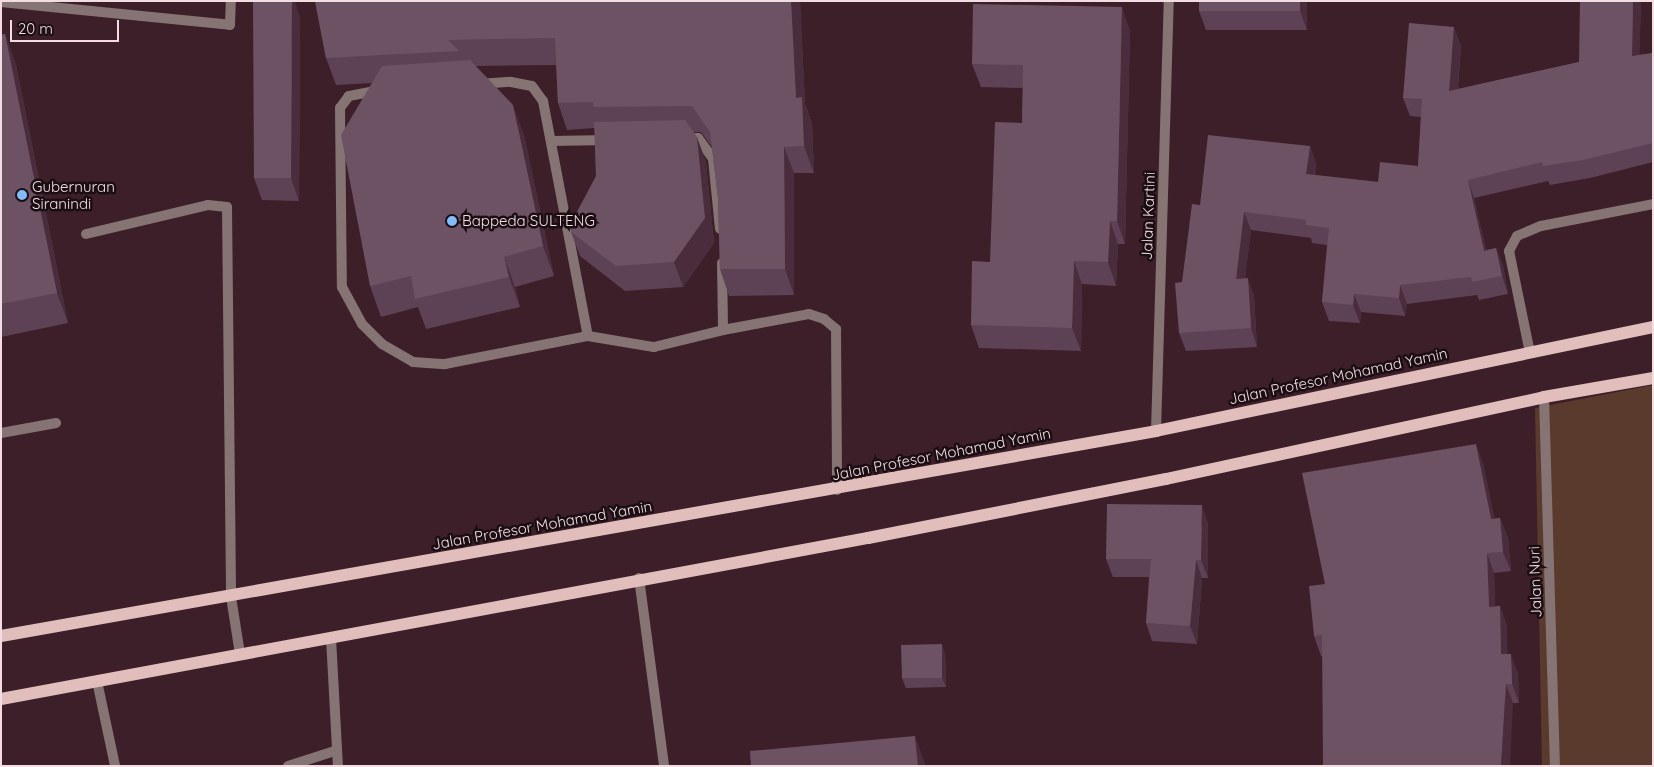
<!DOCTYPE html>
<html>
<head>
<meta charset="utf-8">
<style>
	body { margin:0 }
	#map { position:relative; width:1654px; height:767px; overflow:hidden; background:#3d1f29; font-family:Quicksand,sans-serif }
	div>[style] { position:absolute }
	.green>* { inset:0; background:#5a3a2d }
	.service>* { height:10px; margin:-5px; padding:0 5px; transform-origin:5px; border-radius:5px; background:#857473 }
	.minor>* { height:10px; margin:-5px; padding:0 5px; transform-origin:5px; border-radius:5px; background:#857473 }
	.primary>* { height:12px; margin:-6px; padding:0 6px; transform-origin:6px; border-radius:6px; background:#e1bebc }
	.wall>* { inset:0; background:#5c4254 }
	.shaded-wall>* { inset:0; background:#492d3c }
	.building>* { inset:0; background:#6c5263 }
	.dots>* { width:14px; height:14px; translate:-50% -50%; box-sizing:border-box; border:2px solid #1b0e12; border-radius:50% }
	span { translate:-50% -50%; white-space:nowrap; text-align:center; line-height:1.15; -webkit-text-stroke:5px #1b0e12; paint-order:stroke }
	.poi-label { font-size:15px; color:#f2dde3 }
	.left { translate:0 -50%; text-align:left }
	.street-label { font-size:15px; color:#f2dde3 }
	.frame { position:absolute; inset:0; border:2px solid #f2dde3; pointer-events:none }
	.scale { position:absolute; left:10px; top:20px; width:109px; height:22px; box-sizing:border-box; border:2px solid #f2dde3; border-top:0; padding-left:6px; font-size:15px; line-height:18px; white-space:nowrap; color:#f2dde3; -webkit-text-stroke:4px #1b0e12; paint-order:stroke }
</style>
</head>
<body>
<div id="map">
	<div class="green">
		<div style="clip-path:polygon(1653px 385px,1653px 766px,1542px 766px,1535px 408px)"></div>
	</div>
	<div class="service">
		<div style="left:1px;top:2px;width:230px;rotate:5.7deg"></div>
		<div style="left:230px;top:25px;width:24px;rotate:-88deg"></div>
		<div style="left:479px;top:84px;width:32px;rotate:-4deg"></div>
		<div style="left:511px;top:82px;width:21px;rotate:11deg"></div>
		<div style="left:532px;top:86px;width:19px;rotate:54deg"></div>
		<div style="left:543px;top:101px;width:239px;rotate:79.2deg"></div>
		<div style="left:588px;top:336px;width:67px;rotate:9.5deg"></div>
		<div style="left:654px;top:347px;width:71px;rotate:-13.8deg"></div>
		<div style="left:723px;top:330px;width:87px;rotate:-10.5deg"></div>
		<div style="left:809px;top:314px;width:16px;rotate:18deg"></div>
		<div style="left:824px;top:319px;width:16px;rotate:40deg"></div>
		<div style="left:836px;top:329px;width:161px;rotate:89.6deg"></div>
		<div style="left:380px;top:90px;width:32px;rotate:169deg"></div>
		<div style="left:349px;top:96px;width:15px;rotate:127deg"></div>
		<div style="left:340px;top:108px;width:179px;rotate:89.4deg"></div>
		<div style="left:342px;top:287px;width:42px;rotate:61.6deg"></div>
		<div style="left:362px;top:324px;width:28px;rotate:45deg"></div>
		<div style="left:382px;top:344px;width:36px;rotate:30deg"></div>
		<div style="left:413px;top:362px;width:32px;rotate:4deg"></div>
		<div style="left:445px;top:364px;width:146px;rotate:-11.1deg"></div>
		<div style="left:686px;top:138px;width:12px"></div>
		<div style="left:698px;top:138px;width:26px;rotate:54deg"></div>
		<div style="left:713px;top:159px;width:70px;rotate:84.3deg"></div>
		<div style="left:551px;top:141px;width:58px;rotate:-1deg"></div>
		<div style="left:86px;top:234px;width:125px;rotate:-13.4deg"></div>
		<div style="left:208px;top:205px;width:19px;rotate:6deg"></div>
		<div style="left:227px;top:207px;width:390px;rotate:89.4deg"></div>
		<div style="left:231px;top:597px;width:58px;rotate:81deg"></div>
		<div style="left:722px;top:263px;width:67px;rotate:89.1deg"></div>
		<div style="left:1px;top:433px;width:56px;rotate:-10.3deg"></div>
		<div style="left:639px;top:578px;width:190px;rotate:82.4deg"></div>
		<div style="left:331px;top:638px;width:128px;rotate:86.9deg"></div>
		<div style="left:97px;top:681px;width:87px;rotate:78deg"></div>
		<div style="left:288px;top:766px;width:49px;rotate:-17.7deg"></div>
	</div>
	<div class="minor">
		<div style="left:1530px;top:353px;width:104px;rotate:-101.6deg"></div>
		<div style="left:1509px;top:251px;width:17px;rotate:-62deg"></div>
		<div style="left:1517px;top:236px;width:26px;rotate:-23deg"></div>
		<div style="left:1541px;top:226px;width:114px;rotate:-11.1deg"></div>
		<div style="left:1544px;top:397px;width:369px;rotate:88.3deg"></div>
		<div style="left:1156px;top:431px;width:430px;rotate:-88.3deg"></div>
	</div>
	<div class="primary">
		<div style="left:1px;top:636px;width:1173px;rotate:-10.06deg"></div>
		<div style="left:1156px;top:431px;width:508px;rotate:-11.82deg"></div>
		<div style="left:1px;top:699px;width:882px;rotate:-10.52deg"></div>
		<div style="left:868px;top:538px;width:304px;rotate:-11.2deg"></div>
		<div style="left:1166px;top:479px;width:387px;rotate:-12.2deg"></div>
		<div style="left:1544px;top:397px;width:111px;rotate:-9.9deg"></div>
	</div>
	<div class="wall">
		<div style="clip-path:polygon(315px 1px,800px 1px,805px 104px,812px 124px,814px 173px,794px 173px,794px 295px,729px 296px,720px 269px,718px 198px,712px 147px,701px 132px,694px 132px,706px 162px,714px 243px,683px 287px,625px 291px,580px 256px,571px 232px,596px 176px,595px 128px,567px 130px,558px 103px,556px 65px,475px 66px,524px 135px,554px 276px,515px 287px,520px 307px,426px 329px,418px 307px,381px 317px,370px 286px,372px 83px,336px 85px,326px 58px)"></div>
		<div style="clip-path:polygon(1199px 1px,1307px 1px,1307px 30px,1206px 30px,1199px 11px)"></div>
		<div style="clip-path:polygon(1641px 1px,1639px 55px,1653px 53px,1653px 162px,1590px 178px,1550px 185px,1548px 181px,1474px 198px,1486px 250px,1496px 248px,1503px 266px,1508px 294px,1479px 300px,1477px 295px,1407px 304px,1405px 316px,1361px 312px,1360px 323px,1329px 321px,1322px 302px,1327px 245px,1312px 243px,1311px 238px,1251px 230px,1245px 278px,1254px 296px,1257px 347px,1186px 351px,1179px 333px,1182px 282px,1200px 205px,1310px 146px,1316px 164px,1315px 175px,1378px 182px,1418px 166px,1421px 117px,1410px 116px,1403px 98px,1461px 45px,1458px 89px,1579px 62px)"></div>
		<div style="clip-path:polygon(300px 17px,299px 201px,262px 200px,254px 178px)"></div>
		<div style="clip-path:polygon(1130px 30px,1125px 244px,1118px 244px,1116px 286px,1082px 284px,1081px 351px,979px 348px,971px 325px,990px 262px,1022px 123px,1023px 88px,981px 87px,972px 64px)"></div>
		<div style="clip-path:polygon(5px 34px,16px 65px,68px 323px,1px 337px,1px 35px)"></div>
		<div style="clip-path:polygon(1483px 463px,1494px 519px,1500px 518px,1508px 538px,1511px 571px,1494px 573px,1495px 606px,1500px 606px,1507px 626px,1507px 654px,1518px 674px,1519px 703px,1513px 703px,1321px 656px,1314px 636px,1325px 584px)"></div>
		<div style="clip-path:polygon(1208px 523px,1208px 578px,1202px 578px,1197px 644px,1152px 641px,1146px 623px,1149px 577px,1113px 577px,1106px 559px)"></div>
		<div style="clip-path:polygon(945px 653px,946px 687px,906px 688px,902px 678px)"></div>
	</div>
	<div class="shaded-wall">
		<div style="clip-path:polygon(292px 1px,295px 1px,300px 17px,299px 201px,291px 178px)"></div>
		<div style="clip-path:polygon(791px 1px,800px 1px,805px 104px,812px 124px,814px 173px,804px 146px,796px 98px)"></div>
		<div style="clip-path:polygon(1300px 1px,1307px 1px,1307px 30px,1300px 11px)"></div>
		<div style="clip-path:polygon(1633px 1px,1641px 1px,1639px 75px,1632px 56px)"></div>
		<div style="clip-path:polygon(1122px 7px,1130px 30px,1125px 244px,1117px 221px)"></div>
		<div style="clip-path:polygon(1454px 27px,1461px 45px,1456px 109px,1449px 91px)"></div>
		<div style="clip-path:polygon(5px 34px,16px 65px,68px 323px,57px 293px)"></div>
		<div style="clip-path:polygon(513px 105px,524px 135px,554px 276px,543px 246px)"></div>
		<div style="clip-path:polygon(697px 137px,706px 162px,714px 243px,683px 287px,674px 262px)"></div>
		<div style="clip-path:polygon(1310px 146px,1316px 164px,1312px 192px,1306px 174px)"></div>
		<div style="clip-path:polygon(784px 147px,794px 173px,794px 295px,785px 269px)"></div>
		<div style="clip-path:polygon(1468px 180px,1474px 198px,1490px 269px,1484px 251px)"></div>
		<div style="clip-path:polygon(1244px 212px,1251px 230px,1243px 297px,1236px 279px)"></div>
		<div style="clip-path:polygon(1110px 221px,1118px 244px,1116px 286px,1108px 262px)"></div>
		<div style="clip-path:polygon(1496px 248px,1503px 266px,1508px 294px,1502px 276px)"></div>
		<div style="clip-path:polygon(504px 257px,515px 287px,520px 307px,509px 277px)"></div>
		<div style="clip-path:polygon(1074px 261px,1082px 284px,1081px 351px,1072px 328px)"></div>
		<div style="clip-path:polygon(1248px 278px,1254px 296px,1257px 347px,1251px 328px)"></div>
		<div style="clip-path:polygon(1400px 285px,1407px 304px,1405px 316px,1399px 298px)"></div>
		<div style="clip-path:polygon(1354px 294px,1361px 312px,1360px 323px,1353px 305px)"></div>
		<div style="clip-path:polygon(1476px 444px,1483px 463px,1499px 539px,1491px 519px)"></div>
		<div style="clip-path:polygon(1202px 505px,1208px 523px,1208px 578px,1201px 560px)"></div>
		<div style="clip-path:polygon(1500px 518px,1508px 538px,1511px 571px,1503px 552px)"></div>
		<div style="clip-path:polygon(1487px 553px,1494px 573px,1496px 626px,1489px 607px)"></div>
		<div style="clip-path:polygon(1196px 560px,1202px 578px,1197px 644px,1190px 626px)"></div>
		<div style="clip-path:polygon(1500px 606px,1507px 626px,1508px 674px,1501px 654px)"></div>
		<div style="clip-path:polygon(942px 644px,945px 653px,946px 687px,942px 678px)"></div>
		<div style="clip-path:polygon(1511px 654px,1518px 674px,1519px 703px,1512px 684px)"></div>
		<div style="clip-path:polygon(1506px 684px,1513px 703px,1510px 766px,1501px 766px)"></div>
		<div style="clip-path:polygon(915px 736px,926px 766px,918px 766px)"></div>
	</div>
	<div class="building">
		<div style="clip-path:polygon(253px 1px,292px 1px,291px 178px,254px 178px)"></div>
		<div style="clip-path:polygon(315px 1px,791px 1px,796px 98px,802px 97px,804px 146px,784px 147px,785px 269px,720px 269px,718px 198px,710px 132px,692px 106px,593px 107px,593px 102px,558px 103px,555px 38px,448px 40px,459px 51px,326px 58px)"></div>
		<div style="clip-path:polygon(1199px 1px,1300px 1px,1300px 11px,1199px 11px)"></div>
		<div style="clip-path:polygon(1580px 1px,1633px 1px,1632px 56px,1653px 53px,1653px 143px,1583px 160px,1543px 166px,1542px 162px,1468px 180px,1484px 251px,1496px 248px,1502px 276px,1472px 282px,1471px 277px,1400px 285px,1399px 298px,1354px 294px,1353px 305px,1322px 302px,1329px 228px,1306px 225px,1306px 220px,1244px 212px,1236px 279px,1248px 278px,1251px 328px,1179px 333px,1175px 283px,1182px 282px,1192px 204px,1200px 205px,1208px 135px,1310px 146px,1306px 174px,1378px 182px,1380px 162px,1418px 166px,1422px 99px,1403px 98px,1409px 23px,1454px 27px,1449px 91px,1579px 62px)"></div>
		<div style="clip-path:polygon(973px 4px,1122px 7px,1117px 221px,1110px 221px,1108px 262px,1074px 261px,1072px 328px,971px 325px,972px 261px,990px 262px,995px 122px,1022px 123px,1023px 65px,972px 64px)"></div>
		<div style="clip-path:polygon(5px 34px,57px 293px,1px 304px,1px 35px)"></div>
		<div style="clip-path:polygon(470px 60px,513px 105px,543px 246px,504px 257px,509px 277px,415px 299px,411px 276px,370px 286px,341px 135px,382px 66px)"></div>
		<div style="clip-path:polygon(685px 120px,697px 137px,705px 218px,674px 262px,616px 266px,571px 232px,570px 225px,596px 176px,594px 122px)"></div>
		<div style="clip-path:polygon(1476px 444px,1491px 519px,1500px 518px,1503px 552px,1487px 553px,1489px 607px,1500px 606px,1501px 654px,1511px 654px,1512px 684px,1506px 684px,1501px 766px,1323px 766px,1322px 635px,1314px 636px,1309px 586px,1325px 584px,1302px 473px)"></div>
		<div style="clip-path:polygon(1107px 504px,1202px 505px,1201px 560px,1196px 560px,1190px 626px,1146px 623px,1151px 559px,1106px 559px)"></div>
		<div style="clip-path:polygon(942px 644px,942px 678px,902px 678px,901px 645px)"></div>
		<div style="clip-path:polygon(915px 736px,918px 766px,751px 766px,750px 751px)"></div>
	</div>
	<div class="dots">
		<div style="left:22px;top:195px;background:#83bcfb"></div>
		<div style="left:452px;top:221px;background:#83bcfb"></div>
	</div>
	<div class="poi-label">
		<span class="left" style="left:32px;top:195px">Gubernuran<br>Siranindi</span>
		<span class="left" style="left:462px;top:221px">Bappeda SULTENG</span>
	</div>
	<div class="street-label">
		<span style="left:1148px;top:216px;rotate:-88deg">Jalan Kartini</span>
		<span style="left:1338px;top:376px;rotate:-12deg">Jalan Profesor Mohamad Yamin</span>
		<span style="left:941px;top:454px;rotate:-11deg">Jalan Profesor Mohamad Yamin</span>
		<span style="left:542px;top:525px;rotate:-10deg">Jalan Profesor Mohamad Yamin</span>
		<span style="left:1535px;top:582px;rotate:-92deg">Jalan Nuri</span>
	</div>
	<div class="frame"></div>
	<div class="scale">20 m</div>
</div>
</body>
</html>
